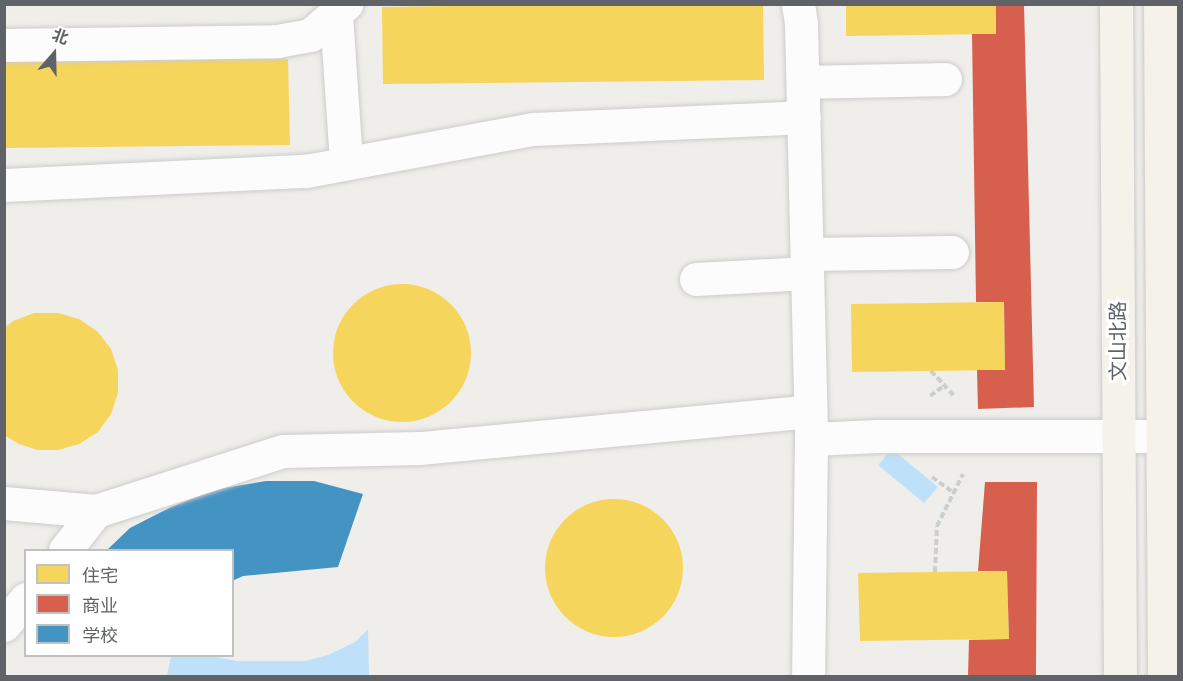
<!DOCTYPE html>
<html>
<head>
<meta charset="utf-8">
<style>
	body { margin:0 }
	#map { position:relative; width:1183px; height:681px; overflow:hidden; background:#efeeea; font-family:Montserrat,"Noto Sans SC",sans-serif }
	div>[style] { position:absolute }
	.water>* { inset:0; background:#bfe0f9 }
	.homes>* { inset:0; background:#f6d55c }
	.round { border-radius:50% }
	.shops>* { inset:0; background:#d6604d }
	.schools>* { inset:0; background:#4393c3 }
	.path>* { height:4px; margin-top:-2px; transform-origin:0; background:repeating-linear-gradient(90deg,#cacfcc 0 6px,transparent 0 9px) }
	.roads { filter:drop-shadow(0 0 2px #cbcccc) drop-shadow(0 0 2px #cbcccc) }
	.minor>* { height:33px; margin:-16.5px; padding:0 16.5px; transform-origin:16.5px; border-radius:16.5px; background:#fdfcfc }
	.major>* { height:33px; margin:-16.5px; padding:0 16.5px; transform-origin:16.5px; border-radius:16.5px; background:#f4f2e9 }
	span { translate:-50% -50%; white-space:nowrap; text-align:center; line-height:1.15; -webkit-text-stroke:6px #fff; paint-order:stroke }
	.street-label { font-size:20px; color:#5f6368 }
	.frame { position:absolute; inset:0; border:6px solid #5f6368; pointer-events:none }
	.legend { position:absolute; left:24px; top:549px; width:210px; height:108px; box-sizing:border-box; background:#fff; border:2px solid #bfc1c3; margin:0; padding:8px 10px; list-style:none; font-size:18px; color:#5f6368 }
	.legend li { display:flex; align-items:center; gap:12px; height:30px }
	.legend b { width:30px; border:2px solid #bfc1c3 }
	.north { position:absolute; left:24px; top:24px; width:60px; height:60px; -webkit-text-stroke:4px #fff; paint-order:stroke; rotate:20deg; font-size:16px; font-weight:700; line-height:24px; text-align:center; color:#5f6368 }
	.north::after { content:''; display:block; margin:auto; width:21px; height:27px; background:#5f6368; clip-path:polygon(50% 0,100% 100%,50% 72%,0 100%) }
</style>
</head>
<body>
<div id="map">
	<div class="water">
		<div style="clip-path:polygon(892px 449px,938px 487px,924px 503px,878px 465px)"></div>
		<div style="clip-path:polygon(368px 629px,369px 676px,167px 676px,171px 656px,210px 656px,237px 661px,305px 661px,328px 655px,355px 642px)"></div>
	</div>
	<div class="homes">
		<div style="clip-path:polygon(574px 4px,763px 4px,764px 80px,383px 84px,382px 7px)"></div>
		<div style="clip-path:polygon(846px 4px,996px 4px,996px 34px,846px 36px)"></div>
		<div style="clip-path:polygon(288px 59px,290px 145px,4px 148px,4px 62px)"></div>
		<div class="round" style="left:333px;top:284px;width:138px;height:138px"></div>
		<div style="clip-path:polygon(1004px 302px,1005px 370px,852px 372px,851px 304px)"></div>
		<div style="clip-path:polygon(34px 313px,58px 313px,79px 319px,98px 332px,111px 349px,118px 370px,118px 393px,111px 414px,98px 432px,79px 444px,58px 450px,38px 450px,19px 444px,4px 435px,4px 328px,13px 321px)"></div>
		<div class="round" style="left:545px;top:499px;width:138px;height:138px"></div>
		<div style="clip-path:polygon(1007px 571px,1009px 639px,860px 641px,858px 573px)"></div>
	</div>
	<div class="shops">
		<div style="clip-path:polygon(996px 4px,1024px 4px,1034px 407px,978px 409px,977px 370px,1005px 370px,1004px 302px,976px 302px,972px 34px,996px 34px)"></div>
		<div style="clip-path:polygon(985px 482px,1037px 482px,1036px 676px,968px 676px,969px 640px,1009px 639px,1007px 571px,978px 571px)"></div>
	</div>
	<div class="schools">
		<div style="clip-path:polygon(266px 481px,314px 481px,363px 494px,338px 567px,243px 576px,232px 581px,232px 550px,107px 550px,130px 528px,171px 507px,217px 489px)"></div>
	</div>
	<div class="path">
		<div style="left:931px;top:371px;width:33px;rotate:47deg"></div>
		<div style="left:930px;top:396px;width:17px;rotate:-36deg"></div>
		<div style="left:932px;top:477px;width:27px;rotate:36deg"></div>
		<div style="left:935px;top:572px;width:46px;rotate:-87.5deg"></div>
		<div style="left:937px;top:526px;width:58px;rotate:-63.4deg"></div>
	</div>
	<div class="roads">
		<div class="minor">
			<div style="left:798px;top:4px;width:20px;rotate:81deg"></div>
			<div style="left:801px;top:24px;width:415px;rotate:88.6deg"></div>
			<div style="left:811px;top:439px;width:237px;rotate:90.7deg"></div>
			<div style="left:336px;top:15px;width:148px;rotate:86.1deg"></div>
			<div style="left:4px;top:45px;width:273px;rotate:-0.8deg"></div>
			<div style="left:277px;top:41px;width:34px;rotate:-10deg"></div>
			<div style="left:310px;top:35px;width:48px;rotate:-40.7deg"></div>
			<div style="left:803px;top:82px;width:142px;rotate:-1.2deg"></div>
			<div style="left:4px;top:185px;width:302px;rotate:-2.7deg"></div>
			<div style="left:306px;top:171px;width:231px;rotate:-10.5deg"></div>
			<div style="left:533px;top:129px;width:271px;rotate:-2.5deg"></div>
			<div style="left:807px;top:254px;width:145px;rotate:-0.8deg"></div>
			<div style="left:696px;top:279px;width:111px;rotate:-3.1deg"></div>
			<div style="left:811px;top:439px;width:67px;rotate:-2.6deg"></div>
			<div style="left:878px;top:436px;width:300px"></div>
			<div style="left:4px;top:503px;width:92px;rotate:5deg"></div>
			<div style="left:96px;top:511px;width:196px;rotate:-17.8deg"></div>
			<div style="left:283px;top:451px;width:137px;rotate:-1.3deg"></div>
			<div style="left:420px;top:448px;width:392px;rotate:-5.4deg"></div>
			<div style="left:65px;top:550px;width:50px;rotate:-51.5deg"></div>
			<div style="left:4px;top:625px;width:34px;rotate:-50deg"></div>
		</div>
		<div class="major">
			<div style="left:1116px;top:4px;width:672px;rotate:89.66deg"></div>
			<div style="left:1160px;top:4px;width:672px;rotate:89.66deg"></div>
		</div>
	</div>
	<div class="street-label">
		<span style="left:1118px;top:341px;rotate:-90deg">文山北路</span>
	</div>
	<div class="frame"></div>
	<ul class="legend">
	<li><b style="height:16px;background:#f6d55c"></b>住宅</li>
	<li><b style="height:16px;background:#d6604d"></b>商业</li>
	<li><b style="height:16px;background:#4393c3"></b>学校</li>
	</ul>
	<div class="north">北</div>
</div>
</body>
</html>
